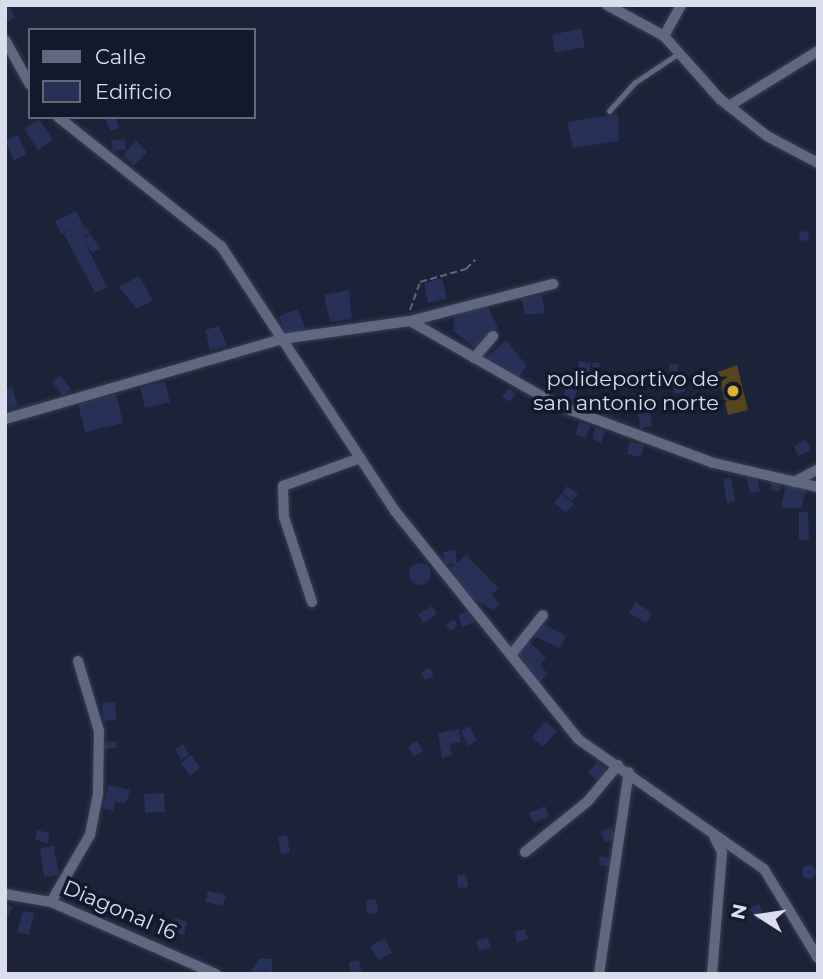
<!DOCTYPE html>
<html>
<head>
<meta charset="utf-8">
<style>
	body { margin:0 }
	#map { position:relative; width:823px; height:979px; overflow:hidden; background:#1c2237; font-family:Montserrat,sans-serif }
	div>[style] { position:absolute }
	.green>* { inset:0; background:#554620 }
	.building>* { inset:0; background:#273057 }
	.round { border-radius:50% }
	.path>* { height:2px; margin-top:-1px; transform-origin:0; background:repeating-linear-gradient(90deg,#606678 0 7px,transparent 0 10.5px) }
	.roads { filter:drop-shadow(0 0 2px #393d4f) drop-shadow(0 0 2px #393d4f) }
	.service>* { height:5px; margin:-2.5px; padding:0 2.5px; transform-origin:2.5px; border-radius:2.5px; background:#606881 }
	.minor>* { height:10px; margin:-5px; padding:0 5px; transform-origin:5px; border-radius:5px; background:#606881 }
	.dots>* { width:19px; height:19px; translate:-50% -50%; box-sizing:border-box; border:4px solid #13192d; border-radius:50% }
	span { translate:-50% -50%; white-space:nowrap; text-align:center; line-height:1.15; -webkit-text-stroke:7px #13192d; paint-order:stroke }
	.poi-label { font-size:21px; color:#d9ddec }
	.right { translate:-100% -50%; text-align:right }
	.street-label { font-size:21px; color:#d9ddec }
	.frame { position:absolute; inset:0; border:7px solid #d9ddec; pointer-events:none }
	.legend { position:absolute; left:28px; top:28px; width:228px; height:91px; box-sizing:border-box; background:#13192d; border:2px solid #626779; margin:0; padding:9px 12px; list-style:none; font-size:21px; color:#d9ddec }
	.legend li { display:flex; align-items:center; gap:14px; height:35px }
	.legend b { width:35px; border:2px solid #626779 }
	.north { position:absolute; left:725px; top:881px; width:70px; height:70px; -webkit-text-stroke:5px #13192d; paint-order:stroke; rotate:282deg; font-size:19px; font-weight:700; line-height:28px; text-align:center; color:#d9ddec }
	.north::after { content:''; display:block; margin:auto; width:24px; height:32px; background:#d9ddec; clip-path:polygon(50% 0,100% 100%,50% 72%,0 100%) }
</style>
</head>
<body>
<div id="map">
	<div class="green">
		<div style="clip-path:polygon(737px 365px,748px 410px,728px 415px,718px 372px)"></div>
	</div>
	<div class="building">
		<div style="clip-path:polygon(9px 7px,15px 17px,7px 22px,5px 9px)"></div>
		<div style="clip-path:polygon(581px 28px,585px 47px,555px 53px,552px 35px)"></div>
		<div style="clip-path:polygon(618px 114px,619px 141px,573px 148px,567px 122px)"></div>
		<div style="clip-path:polygon(105px 117px,116px 117px,119px 128px,110px 131px)"></div>
		<div style="clip-path:polygon(39px 119px,53px 140px,38px 150px,24px 129px)"></div>
		<div style="clip-path:polygon(17px 135px,27px 154px,14px 160px,5px 141px)"></div>
		<div style="clip-path:polygon(124px 139px,126px 149px,113px 152px,111px 141px)"></div>
		<div style="clip-path:polygon(136px 141px,147px 152px,134px 166px,123px 155px)"></div>
		<div style="clip-path:polygon(76px 211px,84px 227px,79px 231px,86px 226px,90px 232px,80px 240px,90px 234px,100px 248px,92px 253px,85px 243px,107px 287px,95px 293px,64px 234px,72px 229px,61px 234px,55px 221px)"></div>
		<div style="clip-path:polygon(808px 231px,809px 240px,800px 241px,799px 232px)"></div>
		<div style="clip-path:polygon(139px 276px,153px 300px,137px 309px,119px 287px)"></div>
		<div style="clip-path:polygon(442px 278px,447px 299px,428px 303px,424px 283px)"></div>
		<div style="clip-path:polygon(349px 290px,352px 319px,330px 322px,324px 295px)"></div>
		<div style="clip-path:polygon(542px 295px,545px 313px,525px 315px,521px 298px)"></div>
		<div style="clip-path:polygon(487px 304px,498px 328px,475px 348px,453px 331px,455px 309px)"></div>
		<div style="clip-path:polygon(298px 309px,306px 329px,287px 336px,279px 316px)"></div>
		<div style="clip-path:polygon(219px 326px,227px 346px,210px 350px,205px 330px)"></div>
		<div style="clip-path:polygon(506px 340px,527px 366px,518px 377px,486px 358px)"></div>
		<div style="clip-path:polygon(579px 361px,591px 363px,588px 381px,576px 379px)"></div>
		<div style="clip-path:polygon(593px 362px,601px 363px,598px 377px,590px 376px)"></div>
		<div style="clip-path:polygon(669px 364px,678px 364px,678px 374px,669px 375px)"></div>
		<div style="clip-path:polygon(60px 375px,71px 389px,63px 396px,52px 382px)"></div>
		<div style="clip-path:polygon(682px 375px,685px 392px,674px 394px,671px 376px)"></div>
		<div style="clip-path:polygon(165px 382px,170px 402px,145px 408px,140px 388px)"></div>
		<div style="clip-path:polygon(566px 386px,577px 389px,573px 405px,562px 402px)"></div>
		<div style="clip-path:polygon(12px 387px,18px 406px,7px 409px,5px 389px)"></div>
		<div style="clip-path:polygon(508px 388px,516px 393px,510px 402px,502px 397px)"></div>
		<div style="clip-path:polygon(116px 394px,123px 423px,85px 432px,78px 404px)"></div>
		<div style="clip-path:polygon(650px 410px,652px 426px,640px 428px,638px 411px)"></div>
		<div style="clip-path:polygon(579px 422px,590px 426px,586px 438px,575px 435px)"></div>
		<div style="clip-path:polygon(595px 428px,605px 431px,601px 443px,592px 439px)"></div>
		<div style="clip-path:polygon(806px 440px,811px 450px,798px 456px,794px 446px)"></div>
		<div style="clip-path:polygon(629px 442px,644px 445px,641px 457px,627px 454px)"></div>
		<div style="clip-path:polygon(756px 473px,760px 491px,750px 493px,746px 475px)"></div>
		<div style="clip-path:polygon(731px 477px,735px 501px,727px 503px,723px 479px)"></div>
		<div style="clip-path:polygon(772px 481px,782px 483px,780px 492px,770px 490px)"></div>
		<div style="clip-path:polygon(786px 484px,806px 489px,801px 509px,781px 507px)"></div>
		<div style="clip-path:polygon(567px 486px,578px 494px,573px 501px,562px 493px)"></div>
		<div style="clip-path:polygon(561px 494px,574px 504px,566px 513px,554px 503px)"></div>
		<div style="clip-path:polygon(799px 512px,808px 512px,809px 540px,799px 540px)"></div>
		<div style="clip-path:polygon(455px 550px,457px 563px,466px 555px,499px 589px,492px 594px,499px 605px,493px 610px,472px 598px,449px 568px,455px 564px,445px 565px,443px 552px)"></div>
		<div class="round" style="left:409px;top:563px;width:22px;height:22px"></div>
		<div style="clip-path:polygon(636px 602px,652px 613px,646px 623px,629px 613px)"></div>
		<div style="clip-path:polygon(432px 606px,437px 614px,423px 623px,418px 614px)"></div>
		<div style="clip-path:polygon(470px 610px,475px 622px,462px 627px,458px 615px)"></div>
		<div style="clip-path:polygon(454px 619px,458px 625px,451px 631px,446px 625px)"></div>
		<div style="clip-path:polygon(540px 622px,566px 636px,560px 648px,533px 636px)"></div>
		<div style="clip-path:polygon(528px 640px,546px 658px,540px 665px,548px 674px,539px 682px,512px 656px)"></div>
		<div style="clip-path:polygon(430px 668px,434px 676px,425px 680px,421px 672px)"></div>
		<div style="clip-path:polygon(115px 702px,116px 720px,103px 721px,102px 703px)"></div>
		<div style="clip-path:polygon(546px 721px,557px 731px,543px 747px,532px 737px)"></div>
		<div style="clip-path:polygon(470px 726px,477px 741px,468px 746px,461px 731px)"></div>
		<div style="clip-path:polygon(459px 729px,461px 742px,450px 744px,452px 756px,442px 758px,438px 733px)"></div>
		<div style="clip-path:polygon(116px 741px,117px 748px,104px 749px,104px 742px)"></div>
		<div style="clip-path:polygon(417px 741px,423px 751px,414px 757px,408px 746px)"></div>
		<div style="clip-path:polygon(183px 744px,189px 755px,181px 760px,175px 749px)"></div>
		<div style="clip-path:polygon(191px 755px,200px 768px,190px 776px,181px 763px)"></div>
		<div style="clip-path:polygon(597px 762px,609px 772px,600px 783px,588px 773px)"></div>
		<div style="clip-path:polygon(108px 785px,130px 790px,126px 803px,115px 802px,113px 811px,103px 809px)"></div>
		<div style="clip-path:polygon(164px 793px,165px 812px,145px 813px,144px 794px)"></div>
		<div style="clip-path:polygon(545px 806px,549px 817px,534px 823px,529px 813px)"></div>
		<div style="clip-path:polygon(611px 827px,616px 837px,606px 843px,600px 832px)"></div>
		<div style="clip-path:polygon(37px 830px,50px 833px,47px 843px,35px 840px)"></div>
		<div style="clip-path:polygon(287px 835px,290px 853px,281px 854px,278px 836px)"></div>
		<div style="clip-path:polygon(54px 846px,59px 875px,44px 877px,40px 848px)"></div>
		<div style="clip-path:polygon(600px 856px,614px 859px,612px 867px,599px 865px)"></div>
		<div class="round" style="left:802px;top:865px;width:14px;height:14px"></div>
		<div style="clip-path:polygon(466px 874px,468px 887px,458px 888px,457px 875px)"></div>
		<div style="clip-path:polygon(208px 891px,226px 895px,223px 906px,205px 902px)"></div>
		<div style="clip-path:polygon(376px 899px,378px 913px,367px 914px,366px 900px)"></div>
		<div style="clip-path:polygon(106px 900px,122px 906px,117px 917px,102px 911px)"></div>
		<div style="clip-path:polygon(5px 902px,13px 907px,5px 922px)"></div>
		<div style="clip-path:polygon(759px 904px,765px 917px,756px 921px,750px 908px)"></div>
		<div style="clip-path:polygon(23px 911px,34px 913px,29px 935px,17px 932px)"></div>
		<div style="clip-path:polygon(175px 918px,187px 922px,184px 935px,171px 932px)"></div>
		<div style="clip-path:polygon(525px 929px,528px 939px,517px 942px,515px 932px)"></div>
		<div style="clip-path:polygon(487px 937px,491px 948px,479px 951px,476px 941px)"></div>
		<div style="clip-path:polygon(385px 938px,392px 953px,378px 960px,370px 946px)"></div>
		<div style="clip-path:polygon(260px 958px,272px 959px,272px 974px,265px 974px,266px 964px,264px 974px,249px 974px)"></div>
		<div style="clip-path:polygon(359px 960px,362px 974px,351px 974px,349px 962px)"></div>
	</div>
	<div class="path">
		<div style="left:410px;top:310px;width:30px;rotate:-70deg"></div>
		<div style="left:420px;top:282px;width:48px;rotate:-15.8deg"></div>
		<div style="left:466px;top:269px;width:13px;rotate:-45deg"></div>
	</div>
	<div class="roads">
		<div class="service">
			<div style="left:609px;top:111px;width:38px;rotate:-48deg"></div>
			<div style="left:634px;top:83px;width:54px;rotate:-33.7deg"></div>
		</div>
		<div class="minor">
			<div style="left:607px;top:5px;width:65px;rotate:28.5deg"></div>
			<div style="left:664px;top:36px;width:84px;rotate:48.4deg"></div>
			<div style="left:720px;top:99px;width:60px;rotate:38.2deg"></div>
			<div style="left:767px;top:136px;width:58px;rotate:27.9deg"></div>
			<div style="left:664px;top:36px;width:35px;rotate:-61deg"></div>
			<div style="left:5px;top:40px;width:51px;rotate:60.9deg"></div>
			<div style="left:729px;top:106px;width:105px;rotate:-31.7deg"></div>
			<div style="left:58px;top:117px;width:208px;rotate:38.4deg"></div>
			<div style="left:221px;top:246px;width:317px;rotate:56.7deg"></div>
			<div style="left:395px;top:511px;width:292px;rotate:51.2deg"></div>
			<div style="left:578px;top:739px;width:227px;rotate:35deg"></div>
			<div style="left:764px;top:869px;width:104px;rotate:58.8deg"></div>
			<div style="left:410px;top:321px;width:148px;rotate:-14.5deg"></div>
			<div style="left:474px;top:358px;width:29px;rotate:-49deg"></div>
			<div style="left:5px;top:419px;width:288px;rotate:-16.1deg"></div>
			<div style="left:282px;top:339px;width:129px;rotate:-8deg"></div>
			<div style="left:410px;top:321px;width:169px;rotate:29.7deg"></div>
			<div style="left:557px;top:405px;width:167px;rotate:20.3deg"></div>
			<div style="left:714px;top:463px;width:107px;rotate:13deg"></div>
			<div style="left:794px;top:482px;width:27px;rotate:-28deg"></div>
			<div style="left:312px;top:602px;width:89px;rotate:-108.2deg"></div>
			<div style="left:284px;top:517px;width:31px;rotate:-92deg"></div>
			<div style="left:283px;top:486px;width:82px;rotate:-20deg"></div>
			<div style="left:511px;top:655px;width:51px;rotate:-51.3deg"></div>
			<div style="left:525px;top:852px;width:81px;rotate:-39deg"></div>
			<div style="left:588px;top:801px;width:47px;rotate:-50.2deg"></div>
			<div style="left:5px;top:894px;width:47px;rotate:9.9deg"></div>
			<div style="left:51px;top:902px;width:180px;rotate:23.6deg"></div>
			<div style="left:51px;top:902px;width:78px;rotate:-59.8deg"></div>
			<div style="left:90px;top:835px;width:42px;rotate:-79deg"></div>
			<div style="left:98px;top:794px;width:63px;rotate:-89.1deg"></div>
			<div style="left:99px;top:731px;width:73px;rotate:-106.7deg"></div>
			<div style="left:599px;top:974px;width:204px;rotate:-81.6deg"></div>
			<div style="left:712px;top:974px;width:122px;rotate:-85.3deg"></div>
			<div style="left:722px;top:852px;width:15px;rotate:-118deg"></div>
		</div>
	</div>
	<div class="dots">
		<div style="left:733px;top:391px;background:#ddb133"></div>
	</div>
	<div class="poi-label">
		<span class="right" style="left:719px;top:391px">polideportivo de<br>san antonio norte</span>
	</div>
	<div class="street-label">
		<span style="left:120px;top:910px;rotate:23deg">Diagonal 16</span>
	</div>
	<div class="frame"></div>
	<ul class="legend">
	<li><b style="height:9px;background:#606881"></b>Calle</li>
	<li><b style="height:19px;background:#273057"></b>Edificio</li>
	</ul>
	<div class="north">N</div>
</div>
</body>
</html>
